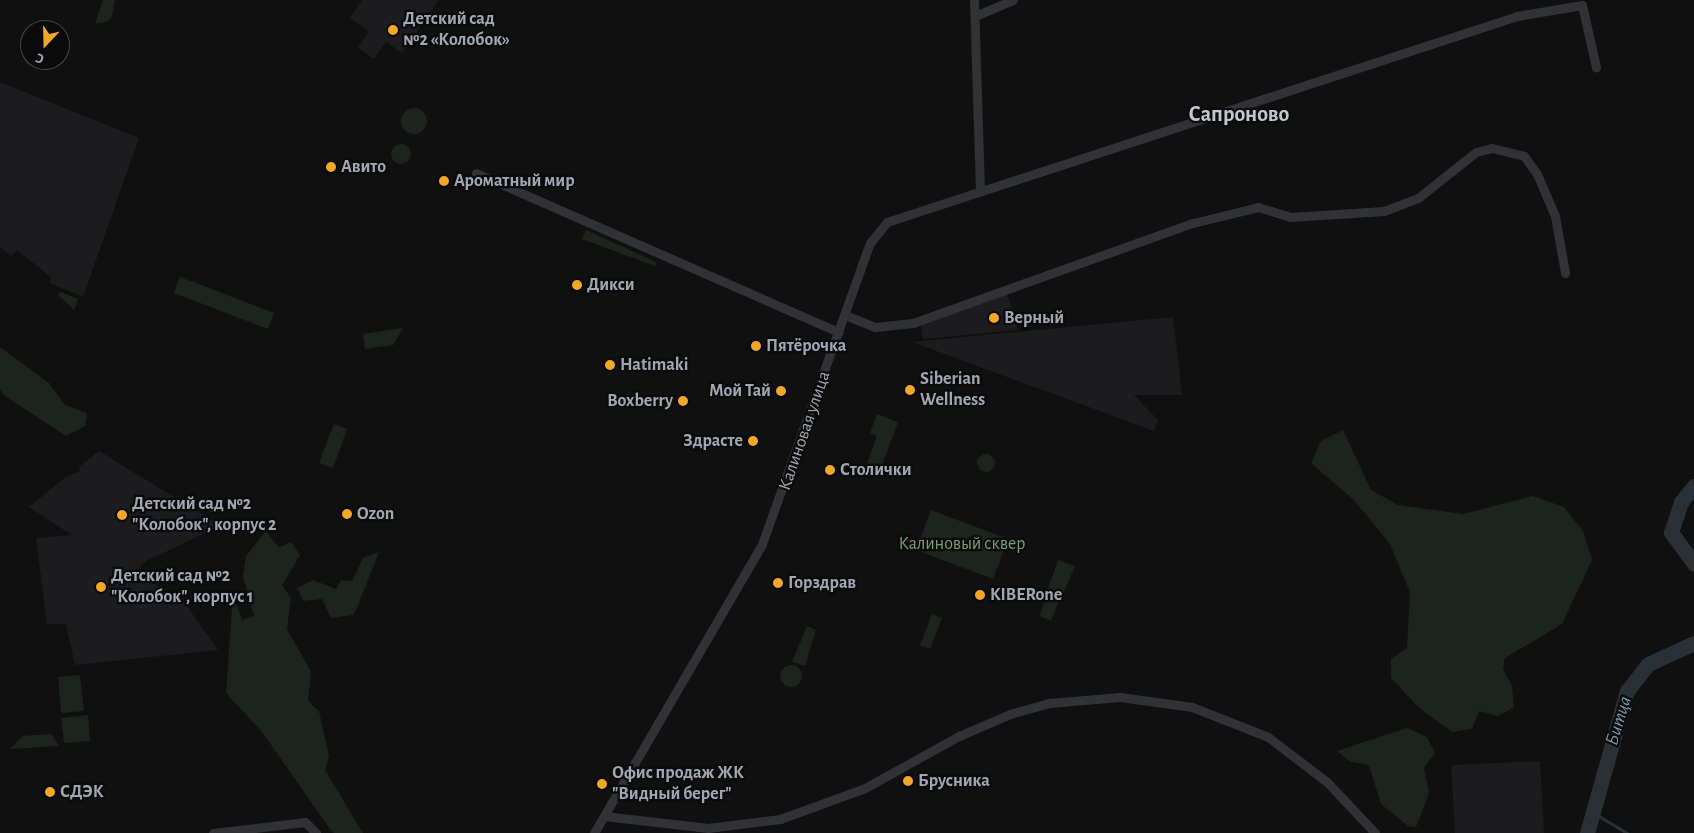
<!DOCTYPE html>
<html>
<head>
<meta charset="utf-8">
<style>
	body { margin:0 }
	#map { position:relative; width:1694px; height:833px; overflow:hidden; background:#101011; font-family:"Alegreya Sans",sans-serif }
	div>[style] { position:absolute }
	.built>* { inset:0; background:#1c1c1e }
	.green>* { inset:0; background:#1c241d }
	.round { border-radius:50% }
	.stream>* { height:2.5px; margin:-1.25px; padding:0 1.25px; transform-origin:1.25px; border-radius:1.25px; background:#293137 }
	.river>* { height:15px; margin:-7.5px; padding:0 7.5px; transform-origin:7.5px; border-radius:7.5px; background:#293137 }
	.minor>* { height:9px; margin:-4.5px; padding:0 4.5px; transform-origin:4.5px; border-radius:4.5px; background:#313236 }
	.dots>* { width:14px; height:14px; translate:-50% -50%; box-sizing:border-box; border:2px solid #0b0b0c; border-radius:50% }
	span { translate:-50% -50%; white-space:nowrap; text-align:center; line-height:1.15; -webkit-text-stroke:4.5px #0b0b0c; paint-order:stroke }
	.poi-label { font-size:18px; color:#a1a7b2; font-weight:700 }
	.left { translate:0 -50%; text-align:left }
	.right { translate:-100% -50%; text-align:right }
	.street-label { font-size:18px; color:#a1a7b2 }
	.park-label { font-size:18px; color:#789e79 }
	.water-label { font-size:19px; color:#7796ae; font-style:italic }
	.district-label { font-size:22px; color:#c2c6ce; font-weight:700 }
	.north { position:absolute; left:20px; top:20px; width:50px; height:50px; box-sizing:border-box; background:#0b0b0c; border:1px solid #47494e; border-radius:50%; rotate:201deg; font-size:14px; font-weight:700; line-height:20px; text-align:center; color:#a1a7b2 }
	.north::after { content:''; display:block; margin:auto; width:18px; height:22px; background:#f1a728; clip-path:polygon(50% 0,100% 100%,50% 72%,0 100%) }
</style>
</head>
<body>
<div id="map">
	<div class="built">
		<div style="clip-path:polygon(362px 0,439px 0,402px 53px,386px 42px,374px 59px,358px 48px,369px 31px,350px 18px)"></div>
		<div style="clip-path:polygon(0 82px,139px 138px,83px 297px,50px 283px,51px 277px,17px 250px,11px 256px,0 247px)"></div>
		<div style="clip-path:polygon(1007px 293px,1018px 330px,923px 339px,921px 323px)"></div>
		<div style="clip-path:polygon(1173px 317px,1182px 395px,1134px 395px,1158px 420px,1154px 431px,912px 342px)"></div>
		<div style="clip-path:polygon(99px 451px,216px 523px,212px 530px,146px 561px,135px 572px,184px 602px,218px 650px,75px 665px,66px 624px,47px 624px,36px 538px,72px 535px,29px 507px,67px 476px,80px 472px,79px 467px)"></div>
		<div style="clip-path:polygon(1540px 761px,1544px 833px,1455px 833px,1451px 765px)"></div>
	</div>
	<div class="green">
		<div style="clip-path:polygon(103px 0,115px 0,112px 16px,109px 21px,95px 24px)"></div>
		<div class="round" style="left:401px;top:108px;width:26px;height:26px"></div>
		<div class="round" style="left:391px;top:144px;width:20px;height:20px"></div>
		<div style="clip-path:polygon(586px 230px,656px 262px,655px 266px,582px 239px)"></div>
		<div style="clip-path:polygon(180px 277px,274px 313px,268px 329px,174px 293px)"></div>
		<div style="clip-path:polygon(61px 292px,78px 299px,74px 310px,58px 295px)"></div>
		<div style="clip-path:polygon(403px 328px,393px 345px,365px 349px,363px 334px)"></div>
		<div style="clip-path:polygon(0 347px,49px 383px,65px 405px,87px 413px,85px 426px,66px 436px,5px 396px,0 390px)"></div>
		<div style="clip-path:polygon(877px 414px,898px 422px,881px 468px,867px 463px,877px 436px,870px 433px)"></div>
		<div style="clip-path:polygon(334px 424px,347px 429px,333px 468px,319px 463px)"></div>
		<div style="clip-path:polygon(1343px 430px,1371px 490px,1398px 505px,1463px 514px,1533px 496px,1564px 507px,1583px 531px,1592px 560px,1562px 624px,1505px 658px,1503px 669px,1512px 686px,1514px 707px,1498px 716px,1479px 711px,1472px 729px,1452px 732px,1419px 708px,1391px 678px,1391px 659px,1407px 648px,1410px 592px,1390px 544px,1354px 500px,1311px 463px,1321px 441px)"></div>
		<div class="round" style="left:977px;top:454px;width:18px;height:18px"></div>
		<div style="clip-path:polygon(931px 510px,1008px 539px,993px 579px,916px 550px)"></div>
		<div style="clip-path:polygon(266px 531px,279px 548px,291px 542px,300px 555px,282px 585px,291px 598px,287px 629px,311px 672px,308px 701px,319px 711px,329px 756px,325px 770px,363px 833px,334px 833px,330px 829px,262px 732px,226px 693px,233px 594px,242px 620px,254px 616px,243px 576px,246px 556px)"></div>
		<div style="clip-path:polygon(379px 552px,354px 615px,331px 618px,322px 599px,303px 601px,297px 588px,313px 580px,336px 589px,341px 580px,352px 581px,363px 558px)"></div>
		<div style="clip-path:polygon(1058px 560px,1075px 566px,1063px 594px,1054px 594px,1047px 592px)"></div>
		<div style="clip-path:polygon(1046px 595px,1059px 600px,1051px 621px,1040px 616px)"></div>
		<div style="clip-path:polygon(932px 614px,942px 618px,930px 649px,920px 645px)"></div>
		<div style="clip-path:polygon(807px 626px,816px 630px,805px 666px,792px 662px)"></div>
		<div class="round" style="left:780px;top:665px;width:22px;height:22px"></div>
		<div style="clip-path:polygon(80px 675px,84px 711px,61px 713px,58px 677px)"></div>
		<div style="clip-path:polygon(88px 715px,90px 741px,64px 743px,61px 718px)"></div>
		<div style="clip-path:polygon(1407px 728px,1427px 737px,1435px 753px,1424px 768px,1429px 793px,1416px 827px,1408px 826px,1381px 804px,1369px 765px,1351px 762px,1337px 751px)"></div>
		<div style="clip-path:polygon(51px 734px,59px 746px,10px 749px,23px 736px)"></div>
	</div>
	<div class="stream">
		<div style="left:1594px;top:813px;width:39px;rotate:31deg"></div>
	</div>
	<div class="river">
		<div style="left:1694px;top:486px;width:21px;rotate:129deg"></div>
		<div style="left:1681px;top:502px;width:32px;rotate:108deg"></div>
		<div style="left:1671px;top:532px;width:39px;rotate:54deg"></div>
		<div style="left:1587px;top:833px;width:148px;rotate:-74.3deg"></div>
		<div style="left:1627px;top:691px;width:34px;rotate:-52deg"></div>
		<div style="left:1648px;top:664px;width:51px;rotate:-24.5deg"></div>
	</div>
	<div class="minor">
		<div style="left:974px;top:0;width:191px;rotate:88.2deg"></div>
		<div style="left:975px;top:16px;width:41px;rotate:-22.8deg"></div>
		<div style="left:476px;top:173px;width:396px;rotate:23.7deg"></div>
		<div style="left:845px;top:315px;width:32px;rotate:22deg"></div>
		<div style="left:875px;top:327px;width:38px;rotate:-6deg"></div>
		<div style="left:913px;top:323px;width:297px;rotate:-19.7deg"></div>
		<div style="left:1193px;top:223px;width:67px;rotate:-13.8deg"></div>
		<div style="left:1258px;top:207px;width:34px;rotate:17deg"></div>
		<div style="left:1290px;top:217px;width:94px;rotate:-3.7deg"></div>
		<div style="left:1384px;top:211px;width:36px;rotate:-21deg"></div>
		<div style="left:1418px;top:198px;width:74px;rotate:-38.4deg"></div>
		<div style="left:1476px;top:152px;width:16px;rotate:-14deg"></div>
		<div style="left:1492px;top:148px;width:33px;rotate:14deg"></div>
		<div style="left:1524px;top:156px;width:22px;rotate:54deg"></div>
		<div style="left:1537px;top:174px;width:46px;rotate:66.8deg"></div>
		<div style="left:1555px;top:216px;width:58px;rotate:80deg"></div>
		<div style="left:604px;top:816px;width:105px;rotate:6.6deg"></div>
		<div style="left:708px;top:828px;width:73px;rotate:-7.1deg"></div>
		<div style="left:780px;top:819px;width:90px;rotate:-20deg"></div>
		<div style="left:865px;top:788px;width:107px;rotate:-29deg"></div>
		<div style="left:959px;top:736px;width:56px;rotate:-23.3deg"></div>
		<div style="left:1010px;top:714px;width:41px;rotate:-15.8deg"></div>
		<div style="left:1049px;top:703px;width:71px;rotate:-4.8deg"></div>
		<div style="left:1120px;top:697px;width:73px;rotate:7.9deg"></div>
		<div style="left:1192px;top:707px;width:82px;rotate:21.5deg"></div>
		<div style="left:1268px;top:737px;width:74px;rotate:37.3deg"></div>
		<div style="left:1327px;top:782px;width:70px;rotate:46.7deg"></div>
		<div style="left:213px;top:833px;width:93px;rotate:-6.8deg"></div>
		<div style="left:305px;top:822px;width:16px;rotate:45deg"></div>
		<div style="left:594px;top:833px;width:334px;rotate:-59.8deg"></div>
		<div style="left:762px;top:544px;width:320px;rotate:-70.3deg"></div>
		<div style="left:870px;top:243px;width:27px;rotate:-51deg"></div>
		<div style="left:887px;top:222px;width:663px;rotate:-18.11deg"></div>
		<div style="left:1517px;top:16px;width:66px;rotate:-9.6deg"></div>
		<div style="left:1582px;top:5px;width:64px;rotate:77.3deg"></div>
	</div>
	<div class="dots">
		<div style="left:393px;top:30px;background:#f1a728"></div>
		<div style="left:331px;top:167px;background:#f1a728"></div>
		<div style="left:444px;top:181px;background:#f1a728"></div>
		<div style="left:577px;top:285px;background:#f1a728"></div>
		<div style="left:994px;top:318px;background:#f1a728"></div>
		<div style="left:756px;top:346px;background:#f1a728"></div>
		<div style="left:610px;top:365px;background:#f1a728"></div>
		<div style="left:910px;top:390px;background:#f1a728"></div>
		<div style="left:781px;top:391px;background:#f1a728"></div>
		<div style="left:683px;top:401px;background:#f1a728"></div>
		<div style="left:753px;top:441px;background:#f1a728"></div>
		<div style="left:830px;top:470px;background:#f1a728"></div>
		<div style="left:347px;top:514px;background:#f1a728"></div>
		<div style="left:122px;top:515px;background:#f1a728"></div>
		<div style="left:778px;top:583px;background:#f1a728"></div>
		<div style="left:101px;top:587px;background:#f1a728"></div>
		<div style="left:980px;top:595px;background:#f1a728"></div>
		<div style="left:908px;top:781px;background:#f1a728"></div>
		<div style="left:602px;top:784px;background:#f1a728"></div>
		<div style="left:50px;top:792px;background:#f1a728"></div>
	</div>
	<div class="poi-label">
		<span class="left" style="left:403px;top:30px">Детский сад<br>№2 «Колобок»</span>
		<span class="left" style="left:341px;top:167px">Авито</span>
		<span class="left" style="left:454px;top:181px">Ароматный мир</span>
		<span class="left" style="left:587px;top:285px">Дикси</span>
		<span class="left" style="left:1004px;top:318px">Верный</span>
		<span class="left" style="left:766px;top:346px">Пятёрочка</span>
		<span class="left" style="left:620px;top:365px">Hatimaki</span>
		<span class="left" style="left:920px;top:390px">Siberian<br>Wellness</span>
		<span class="right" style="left:771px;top:391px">Мой Тай</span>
		<span class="right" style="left:673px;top:401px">Boxberry</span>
		<span class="right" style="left:743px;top:441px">Здрасте</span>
		<span class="left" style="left:840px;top:470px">Столички</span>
		<span class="left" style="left:132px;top:515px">Детский сад №2<br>"Колобок", корпус 2</span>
		<span class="left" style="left:357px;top:514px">Ozon</span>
		<span class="left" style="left:111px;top:587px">Детский сад №2<br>"Колобок", корпус 1</span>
		<span class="left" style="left:788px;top:583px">Горздрав</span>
		<span class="left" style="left:990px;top:595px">KIBERone</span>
		<span class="left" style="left:612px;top:784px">Офис продаж ЖК<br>"Видный берег"</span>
		<span class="left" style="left:918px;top:781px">Брусника</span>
		<span class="left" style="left:60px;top:792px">СДЭК</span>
	</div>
	<div class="street-label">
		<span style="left:805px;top:431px;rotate:-71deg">Калиновая улица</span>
	</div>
	<div class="park-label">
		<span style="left:962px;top:544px">Калиновый сквер</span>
	</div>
	<div class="water-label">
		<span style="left:1619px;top:721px;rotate:-73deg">Битца</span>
	</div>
	<div class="district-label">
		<span style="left:1239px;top:115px">Сапроново</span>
	</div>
	<div class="north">С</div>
</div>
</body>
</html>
